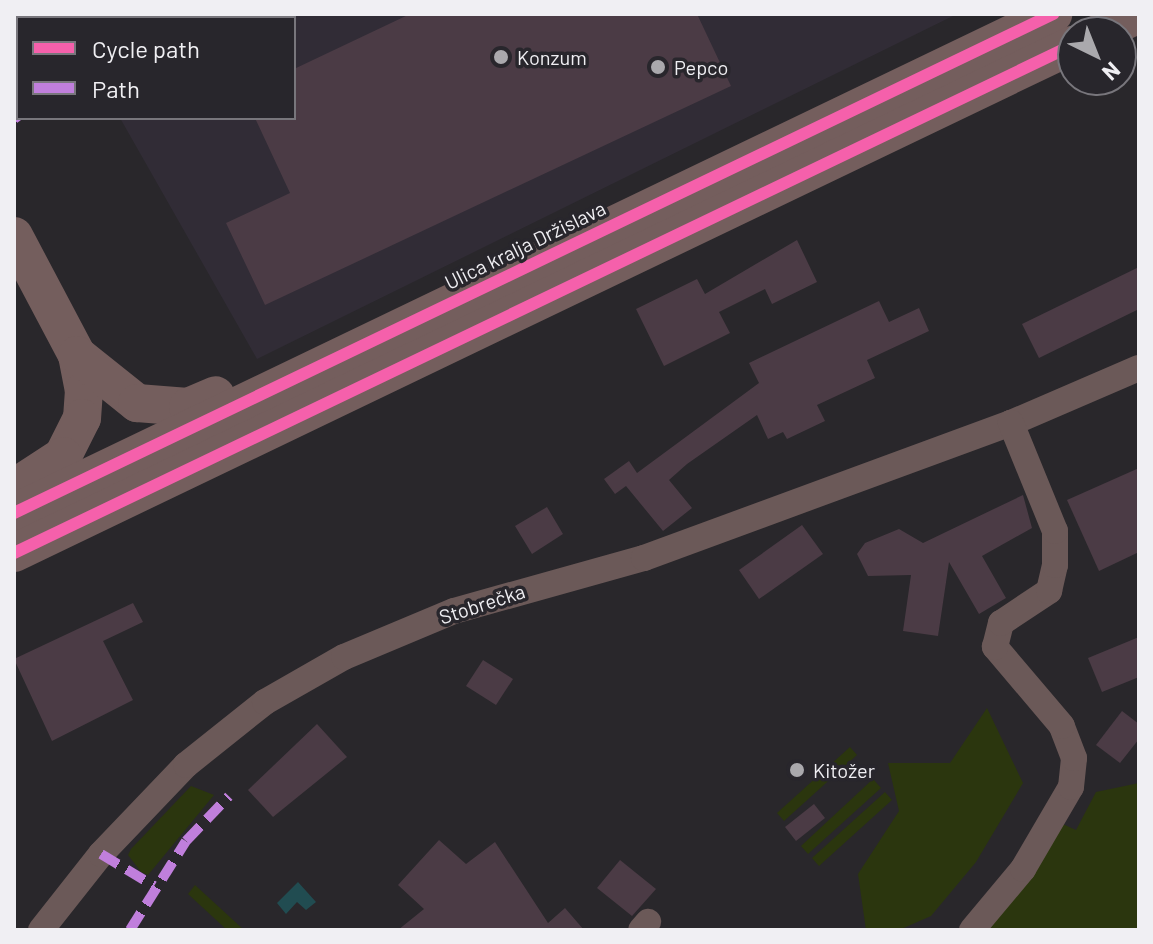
<!DOCTYPE html>
<html>
<head>
<meta charset="utf-8">
<style>
	body { margin:0 }
	#map { position:relative; width:1153px; height:944px; overflow:hidden; background:#29272b; font-family:Barlow,sans-serif }
	div>[style] { position:absolute }
	.built>* { inset:0; background:#312c36 }
	.green>* { inset:0; background:#2b360e }
	.water>* { inset:0; background:#214c51 }
	.building>* { inset:0; background:#4b3b45 }
	.minor>* { height:26px; margin:-13px; padding:0 13px; transform-origin:13px; border-radius:13px; background:#6b5958 }
	.highway>* { height:38px; margin:-19px; padding:0 19px; transform-origin:19px; border-radius:19px; background:#745e5d }
	.quiet>* { height:10px; margin-top:-5px; transform-origin:0; background:repeating-linear-gradient(90deg,#c07fdc 0 20px,transparent 0 30px) }
	.cycleway>* { height:12px; margin:-6px; padding:0 6px; transform-origin:6px; border-radius:6px; background:#f560ab }
	.dots>* { width:22px; height:22px; translate:-50% -50%; box-sizing:border-box; border:4px solid #28262c; border-radius:50% }
	span { translate:-50% -50%; white-space:nowrap; text-align:center; line-height:1.15; -webkit-text-stroke:7px #28262c; paint-order:stroke }
	.poi-label { font-size:20px; color:#f0eff3 }
	.left { translate:0 -50%; text-align:left }
	.street-label { font-size:20px; color:#f0eff3 }
	.frame { position:absolute; inset:0; border:16px solid #f0eff3; pointer-events:none }
	.legend { position:absolute; left:16px; top:16px; width:280px; height:104px; box-sizing:border-box; background:#28262c; border:2px solid #78767c; margin:0; padding:10px 14px; list-style:none; font-size:24px; color:#f0eff3 }
	.legend li { display:flex; align-items:center; gap:16px; height:40px }
	.legend b { width:40px; border:2px solid #78767c }
	.north { position:absolute; left:1057px; top:16px; width:80px; height:80px; box-sizing:border-box; background:#28262c; border:2px solid #78767c; border-radius:50%; rotate:137deg; font-size:22px; font-weight:700; line-height:32px; text-align:center; color:#f0eff3 }
	.north::after { content:''; display:block; margin:auto; width:28px; height:36px; background:#aaa9ad; clip-path:polygon(50% 0,100% 100%,50% 72%,0 100%) }
</style>
</head>
<body>
<div id="map">
	<div class="built">
		<div style="clip-path:polygon(194px 14px,957px 14px,257px 359px,120px 118px,294px 118px,294px 18px,190px 18px)"></div>
	</div>
	<div class="green">
		<div style="clip-path:polygon(987px 708px,1023px 783px,976px 862px,931px 916px,899px 930px,866px 930px,858px 874px,899px 811px,888px 763px,950px 763px)"></div>
		<div style="clip-path:polygon(850px 747px,857px 755px,784px 821px,777px 813px)"></div>
		<div style="clip-path:polygon(873px 779px,881px 788px,808px 854px,801px 846px)"></div>
		<div style="clip-path:polygon(1139px 783px,1138px 930px,985px 930px,1056px 821px,1076px 830px,1096px 792px)"></div>
		<div style="clip-path:polygon(191px 786px,214px 795px,148px 875px,141px 872px,128px 855px,131px 849px)"></div>
		<div style="clip-path:polygon(885px 792px,892px 800px,819px 866px,812px 858px)"></div>
		<div style="clip-path:polygon(195px 885px,244px 930px,227px 930px,188px 894px)"></div>
	</div>
	<div class="water">
		<div style="clip-path:polygon(298px 882px,316px 902px,306px 910px,297px 902px,286px 914px,277px 903px)"></div>
	</div>
	<div class="building">
		<div style="clip-path:polygon(410px 14px,697px 14px,731px 86px,265px 305px,226px 223px,290px 193px,255px 118px,294px 118px,294px 69px)"></div>
		<div style="clip-path:polygon(797px 240px,817px 282px,772px 304px,765px 289px,719px 312px,730px 333px,664px 366px,636px 309px,697px 279px,705px 294px)"></div>
		<div style="clip-path:polygon(1139px 267px,1139px 309px,1039px 358px,1022px 324px)"></div>
		<div style="clip-path:polygon(879px 301px,889px 322px,919px 308px,929px 331px,867px 360px,875px 378px,817px 405px,825px 421px,787px 439px,783px 432px,768px 439px,757px 415px,687px 464px,669px 480px,692px 508px,663px 531px,626px 486px,615px 494px,604px 479px,629px 461px,637px 473px,759px 383px,749px 363px)"></div>
		<div style="clip-path:polygon(1139px 468px,1139px 552px,1099px 571px,1067px 500px)"></div>
		<div style="clip-path:polygon(1023px 495px,1032px 528px,982px 556px,1006px 598px,979px 614px,949px 562px,938px 636px,903px 631px,911px 575px,868px 576px,857px 554px,865px 543px,899px 529px,923px 543px)"></div>
		<div style="clip-path:polygon(547px 507px,563px 534px,532px 554px,515px 526px)"></div>
		<div style="clip-path:polygon(802px 525px,823px 554px,759px 599px,739px 570px)"></div>
		<div style="clip-path:polygon(133px 603px,143px 622px,103px 641px,133px 700px,52px 741px,14px 659px)"></div>
		<div style="clip-path:polygon(1139px 637px,1139px 677px,1102px 692px,1088px 658px)"></div>
		<div style="clip-path:polygon(483px 660px,513px 679px,496px 705px,466px 686px)"></div>
		<div style="clip-path:polygon(1122px 711px,1139px 724px,1139px 739px,1120px 763px,1096px 745px)"></div>
		<div style="clip-path:polygon(317px 724px,347px 757px,273px 817px,248px 790px)"></div>
		<div style="clip-path:polygon(814px 804px,825px 818px,796px 841px,785px 827px)"></div>
		<div style="clip-path:polygon(439px 840px,466px 864px,495px 842px,548px 923px,565px 908px,584px 930px,398px 930px,424px 909px,398px 885px)"></div>
		<div style="clip-path:polygon(620px 860px,656px 889px,632px 916px,597px 888px)"></div>
	</div>
	<div class="minor">
		<div style="left:41px;top:930px;width:97px;rotate:-51.7deg"></div>
		<div style="left:101px;top:854px;width:123px;rotate:-46.3deg"></div>
		<div style="left:186px;top:765px;width:101px;rotate:-38.6deg"></div>
		<div style="left:265px;top:702px;width:91px;rotate:-29.7deg"></div>
		<div style="left:344px;top:657px;width:119px;rotate:-22.7deg"></div>
		<div style="left:454px;top:611px;width:197px;rotate:-15.6deg"></div>
		<div style="left:644px;top:558px;width:391px;rotate:-20.2deg"></div>
		<div style="left:1011px;top:423px;width:139px;rotate:-23.3deg"></div>
		<div style="left:641px;top:930px;width:11px;rotate:-49deg"></div>
		<div style="left:972px;top:930px;width:80px;rotate:-50.1deg"></div>
		<div style="left:1023px;top:869px;width:95px;rotate:-59.7deg"></div>
		<div style="left:1071px;top:787px;width:29px;rotate:-84deg"></div>
		<div style="left:1074px;top:758px;width:34px;rotate:-111deg"></div>
		<div style="left:1062px;top:726px;width:104px;rotate:-130.3deg"></div>
		<div style="left:995px;top:647px;width:25px;rotate:-76deg"></div>
		<div style="left:1001px;top:623px;width:58px;rotate:-33.7deg"></div>
		<div style="left:1049px;top:591px;width:27px;rotate:-77deg"></div>
		<div style="left:1055px;top:565px;width:34px;rotate:-90deg"></div>
		<div style="left:1055px;top:531px;width:117px;rotate:-112.2deg"></div>
	</div>
	<div class="highway">
		<div style="left:1101px;top:32px;width:42px;rotate:-25.3deg"></div>
		<div style="left:14px;top:236px;width:135px;rotate:62.1deg"></div>
		<div style="left:77px;top:355px;width:36px;rotate:79deg"></div>
		<div style="left:84px;top:390px;width:28px;rotate:94deg"></div>
		<div style="left:82px;top:418px;width:42px;rotate:116.6deg"></div>
		<div style="left:63px;top:456px;width:59px;rotate:146.9deg"></div>
		<div style="left:77px;top:355px;width:77px;rotate:38.7deg"></div>
		<div style="left:137px;top:403px;width:51px;rotate:4.5deg"></div>
		<div style="left:188px;top:407px;width:30px;rotate:-23deg"></div>
		<div style="left:14px;top:513px;width:1153px;rotate:-25.65deg"></div>
		<div style="left:14px;top:553px;width:1175px;rotate:-25.63deg"></div>
	</div>
	<div class="quiet">
		<div style="left:28px;top:14px;width:4px;rotate:63deg"></div>
		<div style="left:14px;top:119px;width:5px;rotate:-37deg"></div>
		<div style="left:101px;top:854px;width:62px;rotate:31.1deg"></div>
		<div style="left:130px;top:930px;width:105px;rotate:-57.8deg"></div>
		<div style="left:186px;top:841px;width:62px;rotate:-46.3deg"></div>
	</div>
	<div class="cycleway">
		<div style="left:14px;top:513px;width:1153px;rotate:-25.65deg"></div>
		<div style="left:14px;top:553px;width:1175px;rotate:-25.63deg"></div>
	</div>
	<div class="dots">
		<div style="left:501px;top:57px;background:#aaa9ad"></div>
		<div style="left:658px;top:67px;background:#aaa9ad"></div>
		<div style="left:797px;top:770px;background:#aaa9ad"></div>
	</div>
	<div class="poi-label">
		<span class="left" style="left:517px;top:57px">Konzum</span>
		<span class="left" style="left:674px;top:67px">Pepco</span>
		<span class="left" style="left:813px;top:770px">Kitožer</span>
	</div>
	<div class="street-label">
		<span style="left:525px;top:245px;rotate:-26deg">Ulica kralja Držislava</span>
		<span style="left:482px;top:604px;rotate:-18deg">Stobrečka</span>
	</div>
	<div class="frame"></div>
	<ul class="legend">
	<li><b style="height:10px;background:#f560ab"></b>Cycle path</li>
	<li><b style="height:10px;background:#c07fdc"></b>Path</li>
	</ul>
	<div class="north">N</div>
</div>
</body>
</html>
